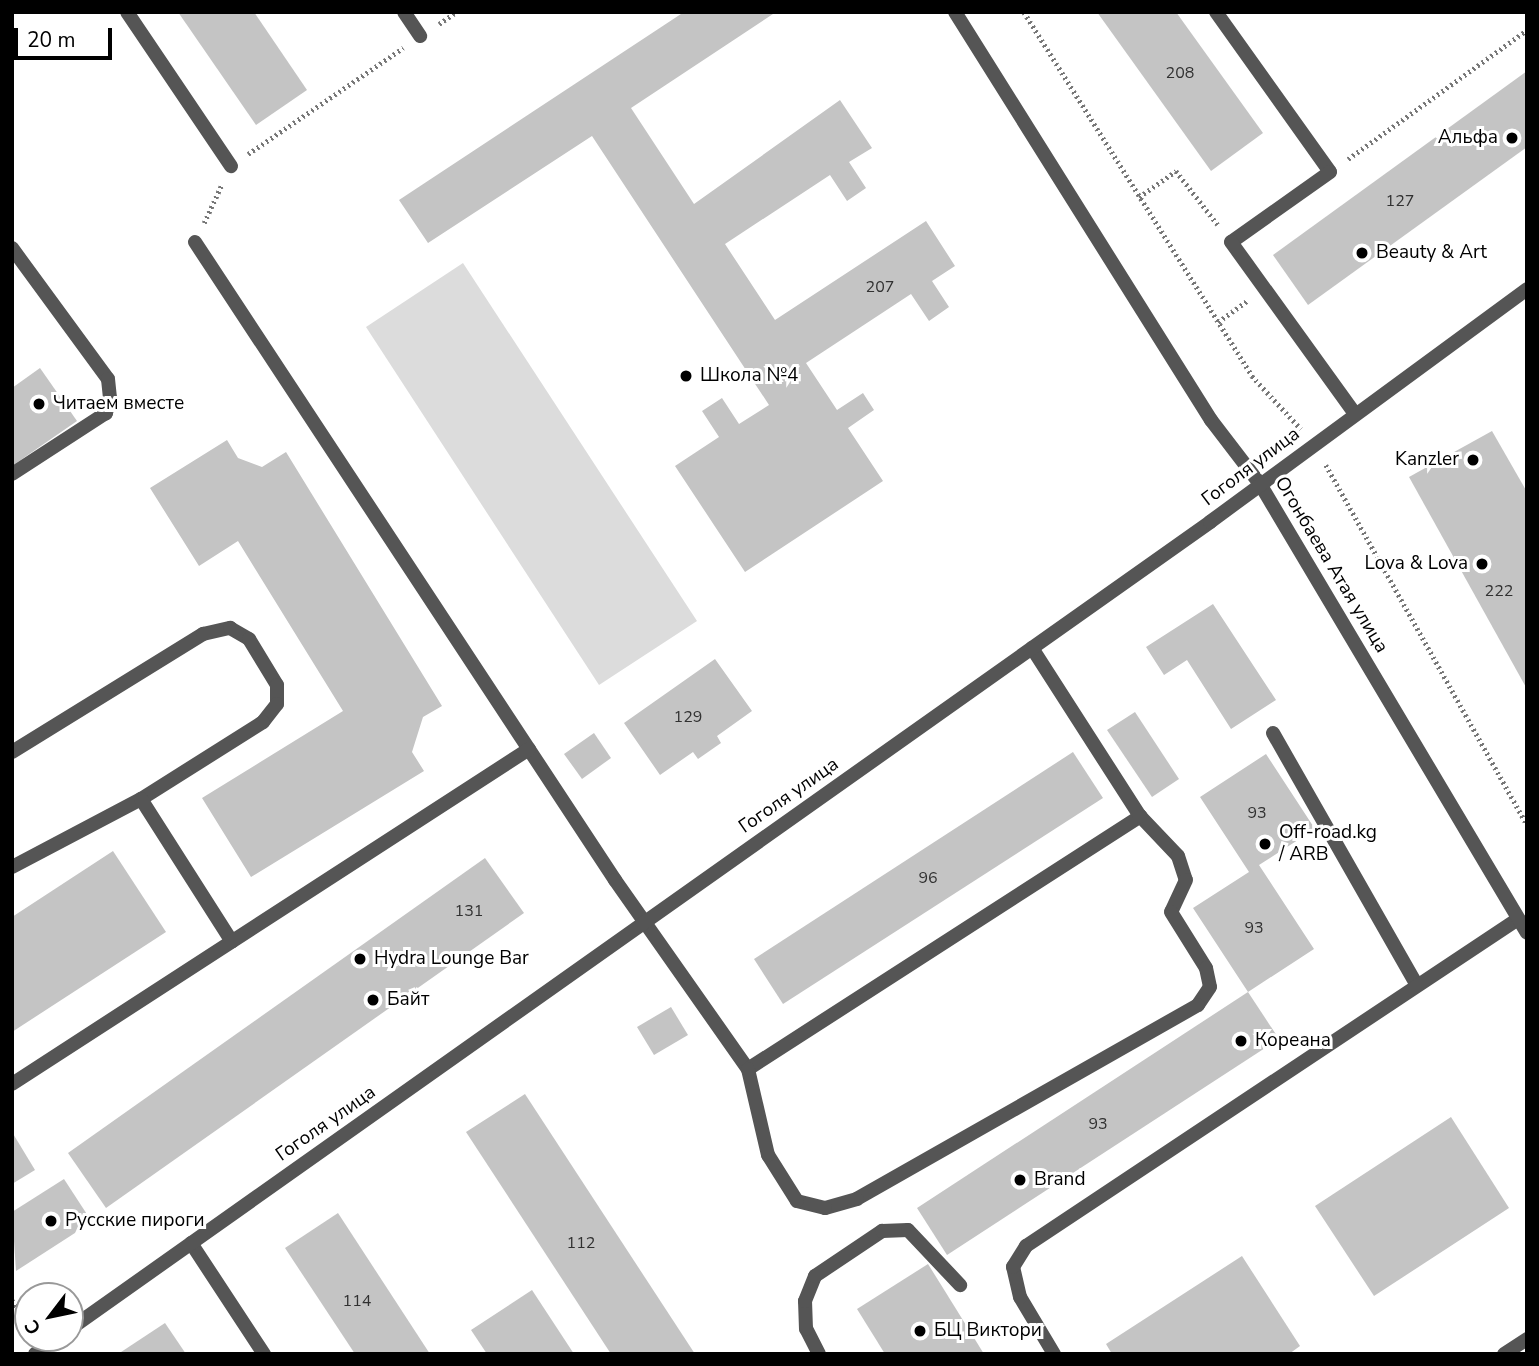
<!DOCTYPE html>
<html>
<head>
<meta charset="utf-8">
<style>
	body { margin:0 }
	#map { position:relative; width:1539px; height:1366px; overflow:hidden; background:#fff; font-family:"Nunito Sans",sans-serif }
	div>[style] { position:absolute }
	.green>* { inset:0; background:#dcdcdc }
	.building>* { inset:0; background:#c4c4c4 }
	.path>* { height:4.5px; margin-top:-2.25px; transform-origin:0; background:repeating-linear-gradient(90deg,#777 0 2px,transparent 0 5.5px) }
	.lane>* { height:14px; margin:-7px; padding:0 7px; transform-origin:7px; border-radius:7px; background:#555 }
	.street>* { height:14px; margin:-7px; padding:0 7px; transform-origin:7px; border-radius:7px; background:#555 }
	.dots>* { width:19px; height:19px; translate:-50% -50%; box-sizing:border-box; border:4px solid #fff; border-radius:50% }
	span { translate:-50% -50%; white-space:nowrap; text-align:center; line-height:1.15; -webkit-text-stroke:6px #fff; paint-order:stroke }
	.number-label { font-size:16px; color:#313131 }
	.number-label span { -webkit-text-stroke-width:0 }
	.poi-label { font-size:19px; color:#000 }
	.right { translate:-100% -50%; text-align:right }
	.left { translate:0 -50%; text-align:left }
	.street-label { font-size:19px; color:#000 }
	.frame { position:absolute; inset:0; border:14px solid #000; pointer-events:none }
	.north { position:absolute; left:14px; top:1282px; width:70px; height:70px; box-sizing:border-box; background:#fff; border:2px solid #999; border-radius:50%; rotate:238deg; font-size:19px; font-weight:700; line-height:28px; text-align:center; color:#000 }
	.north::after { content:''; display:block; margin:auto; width:24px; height:32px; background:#000; clip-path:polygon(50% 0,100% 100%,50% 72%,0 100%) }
	.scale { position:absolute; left:14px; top:28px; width:98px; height:32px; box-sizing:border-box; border:4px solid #000; border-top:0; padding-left:9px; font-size:21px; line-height:24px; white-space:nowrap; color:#000; -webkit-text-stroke:5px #fff; paint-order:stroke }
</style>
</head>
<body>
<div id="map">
	<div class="green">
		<div style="clip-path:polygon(463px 263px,697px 621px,599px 685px,366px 327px)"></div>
	</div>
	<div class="building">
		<div style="clip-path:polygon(178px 12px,254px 12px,307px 90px,256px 125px)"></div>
		<div style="clip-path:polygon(684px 12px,776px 12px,631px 108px,694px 204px,840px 100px,872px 148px,849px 162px,866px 188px,847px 201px,830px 175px,725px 244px,775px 320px,926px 221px,955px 266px,932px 281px,949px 307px,929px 321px,911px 294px,806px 363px,837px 410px,863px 393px,874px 410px,848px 428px,883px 481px,745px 572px,675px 466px,719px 437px,702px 411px,722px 398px,739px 424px,769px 405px,592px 136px,428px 243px,399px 200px)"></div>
		<div style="clip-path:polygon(1097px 12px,1176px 12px,1263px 133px,1211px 171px)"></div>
		<div style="clip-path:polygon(1527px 71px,1527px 147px,1308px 305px,1273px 255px)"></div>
		<div style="clip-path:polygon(40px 368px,77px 421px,12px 466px,12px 388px)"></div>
		<div style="clip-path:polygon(1492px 431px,1527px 492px,1527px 689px,1409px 477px)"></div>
		<div style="clip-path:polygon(227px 440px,238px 458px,262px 467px,286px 452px,442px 706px,423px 717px,412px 752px,424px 771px,251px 877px,202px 798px,343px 711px,238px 541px,199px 566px,150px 488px)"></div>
		<div style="clip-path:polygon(1213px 604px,1276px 700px,1231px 729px,1187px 660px,1164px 675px,1146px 647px)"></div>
		<div style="clip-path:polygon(715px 659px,752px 711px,717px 736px,721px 743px,698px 759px,693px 752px,660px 775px,624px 723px)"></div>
		<div style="clip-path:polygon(1135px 712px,1179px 779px,1152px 797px,1107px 730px)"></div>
		<div style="clip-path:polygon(594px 733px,611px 758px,582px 779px,564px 754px)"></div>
		<div style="clip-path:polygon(1073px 752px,1103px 798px,783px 1004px,754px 959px)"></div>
		<div style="clip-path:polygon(1266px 754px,1315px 829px,1259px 865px,1314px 949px,1248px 992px,1193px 908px,1249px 872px,1200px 797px)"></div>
		<div style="clip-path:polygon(113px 851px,166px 932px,12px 1032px,12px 917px)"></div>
		<div style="clip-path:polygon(485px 858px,524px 913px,106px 1208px,68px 1153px)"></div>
		<div style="clip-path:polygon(1248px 992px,1279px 1039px,947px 1255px,917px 1208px)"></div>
		<div style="clip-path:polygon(671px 1007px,688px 1035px,654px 1055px,637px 1027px)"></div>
		<div style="clip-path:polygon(525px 1094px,695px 1354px,611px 1354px,466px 1132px)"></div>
		<div style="clip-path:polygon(1451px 1117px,1509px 1208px,1374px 1296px,1315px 1206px)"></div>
		<div style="clip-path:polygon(12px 1132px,35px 1170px,12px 1184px)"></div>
		<div style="clip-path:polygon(64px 1179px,92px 1222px,16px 1271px,12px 1212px)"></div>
		<div style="clip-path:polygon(338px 1213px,430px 1354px,355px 1354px,285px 1248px)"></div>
		<div style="clip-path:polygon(1242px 1256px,1300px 1346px,1289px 1354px,1112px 1354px,1106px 1344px)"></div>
		<div style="clip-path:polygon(928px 1264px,943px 1288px,984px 1354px,885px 1354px,857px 1309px)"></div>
		<div style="clip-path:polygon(532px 1290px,574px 1354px,487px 1354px,471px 1330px)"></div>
		<div style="clip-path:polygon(165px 1323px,186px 1354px,118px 1354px)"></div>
	</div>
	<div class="path">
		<div style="left:1024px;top:12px;width:430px;rotate:57.9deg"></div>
		<div style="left:1252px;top:376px;width:72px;rotate:47.2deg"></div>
		<div style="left:439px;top:24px;width:21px;rotate:-35deg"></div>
		<div style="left:248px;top:154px;width:188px;rotate:-34.4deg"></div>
		<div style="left:1348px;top:159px;width:221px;rotate:-35.8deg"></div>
		<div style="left:1139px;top:197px;width:45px;rotate:-35.1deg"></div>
		<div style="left:1176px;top:171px;width:68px;rotate:52.1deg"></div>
		<div style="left:204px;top:223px;width:41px;rotate:-65.3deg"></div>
		<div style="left:1218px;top:322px;width:36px;rotate:-36deg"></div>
		<div style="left:1326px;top:465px;width:412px;rotate:60.8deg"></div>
		<div style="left:12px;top:1300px;width:31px;rotate:58deg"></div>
	</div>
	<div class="lane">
		<div style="left:127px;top:12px;width:186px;rotate:56deg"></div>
		<div style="left:404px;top:12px;width:29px;rotate:56deg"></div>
		<div style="left:1216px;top:12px;width:196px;rotate:54.5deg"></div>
		<div style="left:1330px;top:172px;width:121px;rotate:144.7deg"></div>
		<div style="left:1231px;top:242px;width:212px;rotate:54.2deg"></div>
		<div style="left:195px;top:242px;width:764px;rotate:56.64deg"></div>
		<div style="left:615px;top:880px;width:231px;rotate:54.9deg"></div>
		<div style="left:748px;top:1069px;width:467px;rotate:-32.8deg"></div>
		<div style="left:1140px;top:816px;width:55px;rotate:46.5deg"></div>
		<div style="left:1178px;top:856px;width:25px;rotate:72deg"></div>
		<div style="left:1186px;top:880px;width:35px;rotate:115deg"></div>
		<div style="left:1171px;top:912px;width:66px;rotate:58deg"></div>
		<div style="left:1206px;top:968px;width:19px;rotate:78deg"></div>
		<div style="left:1210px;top:987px;width:22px;rotate:124deg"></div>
		<div style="left:1198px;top:1005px;width:392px;rotate:150.4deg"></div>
		<div style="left:857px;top:1199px;width:33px;rotate:164deg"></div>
		<div style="left:825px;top:1208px;width:29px;rotate:-166deg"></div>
		<div style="left:797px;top:1201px;width:54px;rotate:-122.2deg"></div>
		<div style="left:768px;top:1155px;width:88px;rotate:-103.1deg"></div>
		<div style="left:12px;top:248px;width:162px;rotate:53.8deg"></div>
		<div style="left:108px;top:379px;width:19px;rotate:84deg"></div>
		<div style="left:110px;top:398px;width:16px;rotate:105deg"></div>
		<div style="left:106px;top:413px;width:112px;rotate:147deg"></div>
		<div style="left:1032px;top:648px;width:200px;rotate:57.3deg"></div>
		<div style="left:1273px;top:733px;width:289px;rotate:60.3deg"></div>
		<div style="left:12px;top:752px;width:225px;rotate:-31.7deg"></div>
		<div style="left:203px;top:634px;width:28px;rotate:-13deg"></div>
		<div style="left:230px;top:628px;width:22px;rotate:30deg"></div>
		<div style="left:249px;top:639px;width:54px;rotate:58.7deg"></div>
		<div style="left:277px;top:685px;width:19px;rotate:90deg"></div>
		<div style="left:277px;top:704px;width:23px;rotate:128deg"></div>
		<div style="left:263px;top:722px;width:144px;rotate:147.7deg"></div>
		<div style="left:141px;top:799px;width:146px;rotate:152.2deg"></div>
		<div style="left:141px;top:799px;width:169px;rotate:57.5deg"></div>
		<div style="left:12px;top:1084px;width:616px;rotate:-32.94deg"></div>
		<div style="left:191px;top:1243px;width:133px;rotate:56.7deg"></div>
		<div style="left:819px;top:1354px;width:28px;rotate:-117deg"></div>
		<div style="left:806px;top:1329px;width:28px;rotate:-92deg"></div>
		<div style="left:805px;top:1301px;width:27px;rotate:-68deg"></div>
		<div style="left:815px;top:1276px;width:81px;rotate:-33.9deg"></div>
		<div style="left:882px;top:1231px;width:26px;rotate:-2deg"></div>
		<div style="left:908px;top:1230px;width:76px;rotate:46.6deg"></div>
		<div style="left:1054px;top:1354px;width:66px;rotate:-120.8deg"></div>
		<div style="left:1020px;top:1297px;width:31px;rotate:-103deg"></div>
		<div style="left:1013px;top:1267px;width:25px;rotate:-58deg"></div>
		<div style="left:1026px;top:1246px;width:591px;rotate:-33.61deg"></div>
		<div style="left:1504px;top:1354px;width:27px;rotate:-33deg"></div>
	</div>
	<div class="street">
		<div style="left:955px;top:12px;width:482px;rotate:57.9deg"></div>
		<div style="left:1211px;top:420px;width:81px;rotate:52.6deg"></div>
		<div style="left:1260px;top:484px;width:522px;rotate:59.26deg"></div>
		<div style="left:70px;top:1329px;width:1397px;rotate:-35.29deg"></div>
		<div style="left:1210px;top:522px;width:393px;rotate:-36.3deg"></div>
		<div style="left:35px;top:1354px;width:27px;rotate:-36deg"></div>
	</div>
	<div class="dots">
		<div style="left:1512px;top:138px;background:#000"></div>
		<div style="left:1362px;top:253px;background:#000"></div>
		<div style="left:686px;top:376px;background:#000"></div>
		<div style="left:39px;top:404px;background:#000"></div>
		<div style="left:1473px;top:460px;background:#000"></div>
		<div style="left:1482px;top:564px;background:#000"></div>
		<div style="left:1265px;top:844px;background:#000"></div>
		<div style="left:360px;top:959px;background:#000"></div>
		<div style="left:373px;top:1000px;background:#000"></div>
		<div style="left:1241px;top:1041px;background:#000"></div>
		<div style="left:1020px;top:1180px;background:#000"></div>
		<div style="left:51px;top:1221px;background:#000"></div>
		<div style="left:920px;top:1331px;background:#000"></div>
	</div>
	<div class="number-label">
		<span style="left:1180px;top:73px">208</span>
		<span style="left:1400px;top:201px">127</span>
		<span style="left:880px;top:287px">207</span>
		<span style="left:1499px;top:591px">222</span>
		<span style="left:688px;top:717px">129</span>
		<span style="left:1257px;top:813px">93</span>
		<span style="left:928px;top:878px">96</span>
		<span style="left:469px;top:911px">131</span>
		<span style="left:1254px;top:928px">93</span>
		<span style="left:1098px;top:1124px">93</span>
		<span style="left:581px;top:1243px">112</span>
		<span style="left:357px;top:1301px">114</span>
	</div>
	<div class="poi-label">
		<span class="right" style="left:1498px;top:138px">Альфа</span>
		<span class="left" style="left:1376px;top:253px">Beauty &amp; Art</span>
		<span class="left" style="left:700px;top:376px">Школа №4</span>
		<span class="left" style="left:53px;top:404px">Читаем вместе</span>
		<span class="right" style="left:1459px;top:460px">Kanzler</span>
		<span class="right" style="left:1468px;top:564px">Lova &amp; Lova</span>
		<span class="left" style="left:1279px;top:844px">Off-road.kg<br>/ ARB</span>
		<span class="left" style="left:374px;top:959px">Hydra Lounge Bar</span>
		<span class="left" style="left:387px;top:1000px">Байт</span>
		<span class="left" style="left:1255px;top:1041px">Кореана</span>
		<span class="left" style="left:1034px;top:1180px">Brand</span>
		<span class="left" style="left:65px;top:1221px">Русские пироги</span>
		<span class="left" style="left:934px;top:1331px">БЦ Виктори</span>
	</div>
	<div class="street-label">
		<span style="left:1251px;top:467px;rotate:-37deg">Гоголя улица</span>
		<span style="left:1331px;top:565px;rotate:59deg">Огонбаева Атая улица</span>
		<span style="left:789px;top:796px;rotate:-35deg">Гоголя улица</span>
		<span style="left:326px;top:1124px;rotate:-35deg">Гоголя улица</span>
	</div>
	<div class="frame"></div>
	<div class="north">С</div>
	<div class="scale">20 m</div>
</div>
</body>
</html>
